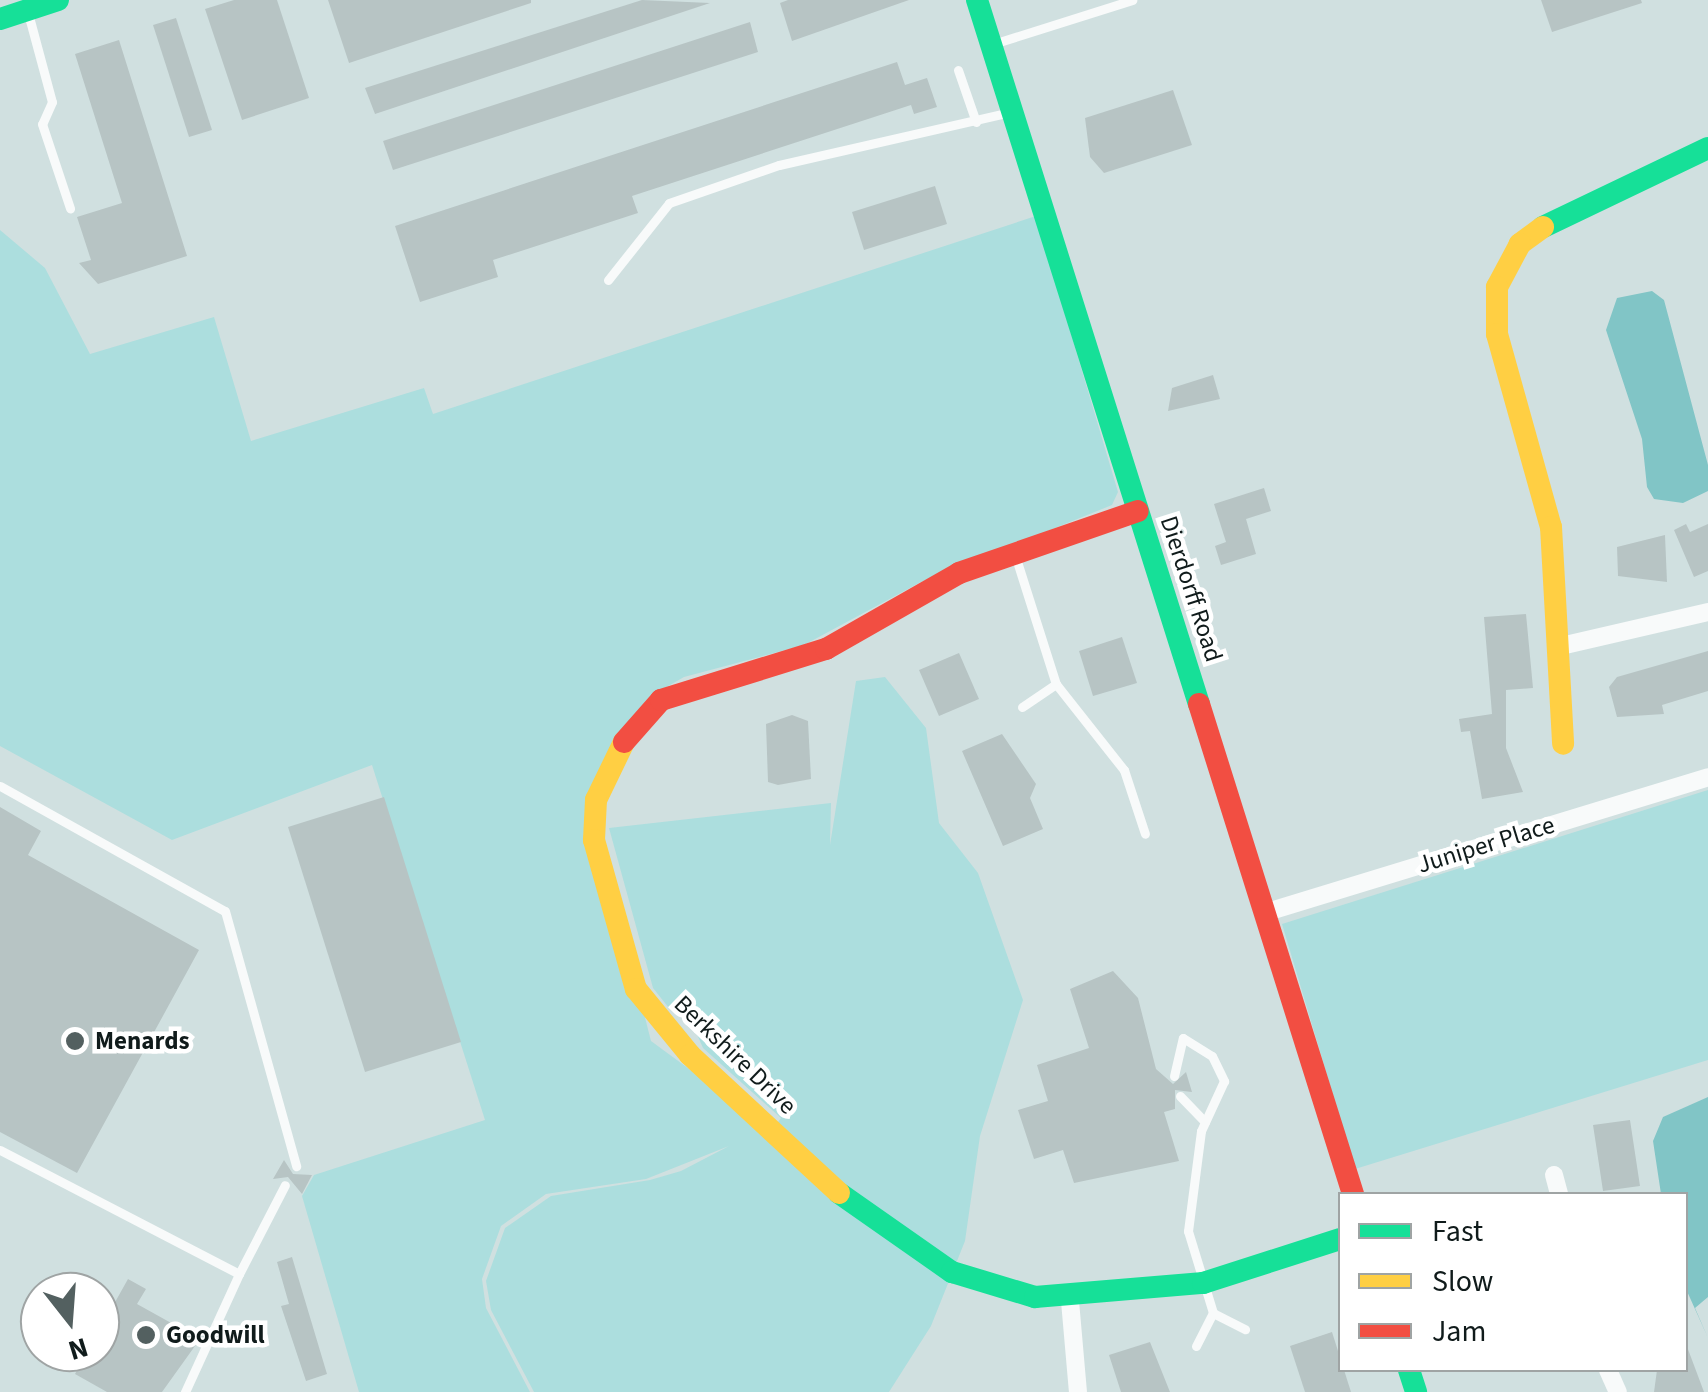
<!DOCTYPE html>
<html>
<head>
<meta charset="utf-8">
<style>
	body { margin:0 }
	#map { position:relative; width:1708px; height:1392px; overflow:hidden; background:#d0e0e0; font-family:"Source Sans 3",sans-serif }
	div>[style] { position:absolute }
	.green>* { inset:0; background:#acdede }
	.water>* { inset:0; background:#81c5c6 }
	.building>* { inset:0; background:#b7c4c4 }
	.lane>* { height:9px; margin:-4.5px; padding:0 4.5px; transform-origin:4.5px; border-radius:4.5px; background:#f8fafa }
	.street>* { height:18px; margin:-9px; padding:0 9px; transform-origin:9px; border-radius:9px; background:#f8fafa }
	.fast>* { height:22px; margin:-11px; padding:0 11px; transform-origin:11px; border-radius:11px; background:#16e098 }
	.slow>* { height:22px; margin:-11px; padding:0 11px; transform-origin:11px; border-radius:11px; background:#ffcf43 }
	.jam>* { height:22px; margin:-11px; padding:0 11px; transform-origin:11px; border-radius:11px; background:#f24e42 }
	.dots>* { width:28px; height:28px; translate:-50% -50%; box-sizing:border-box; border:5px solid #fff; border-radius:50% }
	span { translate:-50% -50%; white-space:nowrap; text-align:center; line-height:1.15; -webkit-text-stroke:9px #fff; paint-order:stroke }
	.street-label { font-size:25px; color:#101b1b }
	.poi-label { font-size:25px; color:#101b1b; font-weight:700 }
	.left { translate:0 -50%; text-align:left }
	.legend { position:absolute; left:1338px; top:1192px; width:350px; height:180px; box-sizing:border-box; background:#fff; border:2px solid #9fa4a4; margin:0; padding:12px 18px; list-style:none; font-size:30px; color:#101b1b }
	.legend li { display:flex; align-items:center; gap:20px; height:50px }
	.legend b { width:50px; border:2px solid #9fa4a4 }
	.north { position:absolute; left:20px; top:1272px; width:100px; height:100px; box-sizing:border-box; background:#fff; border:2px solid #9fa4a4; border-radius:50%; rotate:163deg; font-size:28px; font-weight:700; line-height:40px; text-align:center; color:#101b1b }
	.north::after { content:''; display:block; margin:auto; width:35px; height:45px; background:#536060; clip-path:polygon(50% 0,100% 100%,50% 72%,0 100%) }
</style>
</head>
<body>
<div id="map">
	<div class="green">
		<div style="clip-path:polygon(1036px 216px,1118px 492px,1112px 505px,921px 582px,804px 645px,684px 677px,656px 693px,589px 798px,651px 1041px,772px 1130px,781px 1118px,703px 1048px,685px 1007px,669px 1008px,653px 988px,609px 828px,831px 803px,830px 845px,856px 681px,885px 677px,926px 728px,939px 823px,978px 873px,1023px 1000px,980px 1136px,965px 1241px,931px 1326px,889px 1392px,534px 1392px,491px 1310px,486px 1281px,505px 1228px,551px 1196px,650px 1180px,681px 1171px,729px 1146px,646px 1179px,546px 1194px,501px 1226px,482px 1279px,486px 1308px,530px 1392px,359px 1392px,302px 1196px,314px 1175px,485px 1120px,372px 765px,172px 840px,0 746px,0 230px,45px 268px,90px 354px,214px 317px,251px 441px,424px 388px,433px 414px)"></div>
		<div style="clip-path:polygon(1708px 790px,1708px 1060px,1355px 1169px,1282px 924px)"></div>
	</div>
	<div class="water">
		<div style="clip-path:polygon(1652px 291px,1664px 300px,1708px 465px,1708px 491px,1683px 503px,1654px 499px,1647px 487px,1642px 439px,1606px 330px,1617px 298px)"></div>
		<div style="clip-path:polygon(1708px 1097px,1708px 1297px,1695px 1308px,1708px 1338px,1686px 1289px,1686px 1194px,1661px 1194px,1653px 1141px,1663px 1117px)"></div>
	</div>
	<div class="building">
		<div style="clip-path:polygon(234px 0,277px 0,309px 98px,242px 120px,205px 9px)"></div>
		<div style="clip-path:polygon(328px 0,531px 0,531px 3px,349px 63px)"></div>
		<div style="clip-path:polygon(642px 0,710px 3px,375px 114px,365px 88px)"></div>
		<div style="clip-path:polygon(909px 0,792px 41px,780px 3px,788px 0)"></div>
		<div style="clip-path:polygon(1541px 0,1641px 0,1642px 3px,1552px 32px)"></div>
		<div style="clip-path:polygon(176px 18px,212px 130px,189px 137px,153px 25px)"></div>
		<div style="clip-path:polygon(750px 22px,758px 52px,393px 170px,383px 141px)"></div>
		<div style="clip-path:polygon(119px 40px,187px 256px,98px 284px,79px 263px,91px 260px,77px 217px,122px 203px,75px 54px)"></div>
		<div style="clip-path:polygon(897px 62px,905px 85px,927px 78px,937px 107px,914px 114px,911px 105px,632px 196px,638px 213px,493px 260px,498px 277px,420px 302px,395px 226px)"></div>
		<div style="clip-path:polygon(1173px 90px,1192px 145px,1104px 173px,1090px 157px,1085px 118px)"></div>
		<div style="clip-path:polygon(935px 186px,947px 224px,864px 250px,852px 212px)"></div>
		<div style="clip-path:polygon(1213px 375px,1220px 399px,1168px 411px,1172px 388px)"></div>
		<div style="clip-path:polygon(1264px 488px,1271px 511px,1246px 519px,1256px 554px,1221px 565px,1215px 546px,1226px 542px,1214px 504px)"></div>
		<div style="clip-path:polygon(1686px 524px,1690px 532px,1708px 524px,1708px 571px,1694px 577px,1674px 530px)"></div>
		<div style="clip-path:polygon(1665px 535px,1667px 582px,1618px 576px,1617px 547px)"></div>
		<div style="clip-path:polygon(1526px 614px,1533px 688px,1506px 690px,1506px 748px,1523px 792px,1482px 799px,1470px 731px,1461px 732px,1459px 719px,1492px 714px,1484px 617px)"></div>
		<div style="clip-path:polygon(1122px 637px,1137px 683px,1093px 696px,1079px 651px)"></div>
		<div style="clip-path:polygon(1708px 651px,1708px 691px,1662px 705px,1664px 714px,1617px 717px,1609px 687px,1617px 677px)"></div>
		<div style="clip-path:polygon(959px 653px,979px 699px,939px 716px,919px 670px)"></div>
		<div style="clip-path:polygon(792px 715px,808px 721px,811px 779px,778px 785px,768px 782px,766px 724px)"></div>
		<div style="clip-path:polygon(1002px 734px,1036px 784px,1030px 798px,1043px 829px,1003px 846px,962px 751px)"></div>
		<div style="clip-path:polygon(384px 797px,461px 1042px,365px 1072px,288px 827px)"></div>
		<div style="clip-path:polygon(0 807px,41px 831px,28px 855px,199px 950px,77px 1173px,0 1132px)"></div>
		<div style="clip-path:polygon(1113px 971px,1138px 998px,1156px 1069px,1173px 1084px,1186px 1072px,1192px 1092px,1175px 1090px,1175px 1109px,1164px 1112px,1179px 1161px,1074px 1183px,1063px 1150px,1034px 1159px,1018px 1110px,1048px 1101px,1037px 1065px,1089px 1048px,1070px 989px)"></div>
		<div style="clip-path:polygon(1630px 1120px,1640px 1186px,1603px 1191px,1593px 1125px)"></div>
		<div style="clip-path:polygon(284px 1160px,293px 1174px,312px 1175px,302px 1194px,288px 1177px,273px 1179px)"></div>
		<div style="clip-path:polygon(292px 1257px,327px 1374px,306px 1381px,281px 1306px,289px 1304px,277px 1262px)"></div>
		<div style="clip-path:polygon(128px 1279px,146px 1289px,137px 1304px,200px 1339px,162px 1392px,107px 1392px,75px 1374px,87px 1352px,100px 1352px,100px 1329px)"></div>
		<div style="clip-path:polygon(1332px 1332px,1351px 1392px,1305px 1392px,1290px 1346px)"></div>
		<div style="clip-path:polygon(1150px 1342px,1170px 1392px,1121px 1392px,1109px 1355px)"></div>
		<div style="clip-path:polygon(1686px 1344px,1704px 1392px,1654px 1392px,1657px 1370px,1686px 1370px)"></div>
	</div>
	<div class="lane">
		<div style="left:28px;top:13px;width:92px;rotate:74.9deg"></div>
		<div style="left:52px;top:102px;width:24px;rotate:114deg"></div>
		<div style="left:42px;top:124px;width:89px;rotate:71.6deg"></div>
		<div style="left:996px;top:43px;width:143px;rotate:-17.5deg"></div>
		<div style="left:958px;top:70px;width:55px;rotate:70.9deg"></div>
		<div style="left:608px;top:280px;width:98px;rotate:-51.6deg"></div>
		<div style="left:669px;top:203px;width:116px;rotate:-19.1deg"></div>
		<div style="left:779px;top:165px;width:237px;rotate:-12.9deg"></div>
		<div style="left:1015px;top:555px;width:135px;rotate:72.4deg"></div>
		<div style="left:1056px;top:684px;width:110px;rotate:51.7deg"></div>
		<div style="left:1124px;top:770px;width:67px;rotate:71.8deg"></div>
		<div style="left:1022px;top:707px;width:41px;rotate:-34.1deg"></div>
		<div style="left:0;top:786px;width:257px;rotate:29.1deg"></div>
		<div style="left:225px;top:911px;width:265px;rotate:74.4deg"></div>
		<div style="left:1174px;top:1076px;width:39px;rotate:-77deg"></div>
		<div style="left:1183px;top:1038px;width:34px;rotate:32deg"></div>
		<div style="left:1212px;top:1056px;width:28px;rotate:64deg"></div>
		<div style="left:1224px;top:1081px;width:55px;rotate:114.7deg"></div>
		<div style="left:1201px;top:1131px;width:101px;rotate:97.4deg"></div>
		<div style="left:1188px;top:1231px;width:86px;rotate:73deg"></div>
		<div style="left:1180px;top:1096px;width:36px;rotate:46deg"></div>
		<div style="left:0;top:1150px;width:269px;rotate:27.4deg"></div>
		<div style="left:239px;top:1274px;width:130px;rotate:114.6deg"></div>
		<div style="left:239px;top:1274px;width:100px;rotate:-62.7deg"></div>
		<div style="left:1196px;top:1346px;width:37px;rotate:-63deg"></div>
		<div style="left:1213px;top:1313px;width:36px;rotate:27deg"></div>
	</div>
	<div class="street">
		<div style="left:1561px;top:646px;width:151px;rotate:-13deg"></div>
		<div style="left:1264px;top:913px;width:464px;rotate:-17deg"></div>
		<div style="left:1554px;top:1175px;width:20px;rotate:75deg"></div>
		<div style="left:1070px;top:1301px;width:91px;rotate:85deg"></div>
		<div style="left:1608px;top:1370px;width:24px;rotate:66deg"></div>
	</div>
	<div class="fast">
		<div style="left:977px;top:0;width:738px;rotate:72.5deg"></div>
		<div style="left:0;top:19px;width:61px;rotate:-18.1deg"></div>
		<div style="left:1543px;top:227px;width:183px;rotate:-25.6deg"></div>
		<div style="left:839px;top:1193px;width:138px;rotate:35deg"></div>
		<div style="left:952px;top:1272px;width:87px;rotate:16.8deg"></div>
		<div style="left:1035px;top:1297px;width:169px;rotate:-4.8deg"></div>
		<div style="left:1203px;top:1283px;width:144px;rotate:-17.8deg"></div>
		<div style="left:1409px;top:1370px;width:23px;rotate:72deg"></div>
	</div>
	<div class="slow">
		<div style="left:1543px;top:227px;width:29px;rotate:144deg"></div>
		<div style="left:1520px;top:244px;width:49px;rotate:118.1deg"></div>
		<div style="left:1497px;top:287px;width:47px;rotate:90deg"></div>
		<div style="left:1497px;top:334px;width:200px;rotate:74.4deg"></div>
		<div style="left:1551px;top:527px;width:217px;rotate:86.8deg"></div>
		<div style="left:624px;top:742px;width:64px;rotate:115.8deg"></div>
		<div style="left:596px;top:800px;width:40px;rotate:92.9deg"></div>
		<div style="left:594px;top:840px;width:155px;rotate:74.3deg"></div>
		<div style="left:636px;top:989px;width:85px;rotate:50.7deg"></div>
		<div style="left:690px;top:1055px;width:203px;rotate:42.8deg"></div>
	</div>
	<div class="jam">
		<div style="left:1199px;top:704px;width:514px;rotate:72.55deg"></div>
		<div style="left:624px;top:742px;width:56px;rotate:-48.6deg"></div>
		<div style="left:661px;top:700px;width:173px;rotate:-17.2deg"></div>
		<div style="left:826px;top:649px;width:153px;rotate:-29.7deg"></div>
		<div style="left:959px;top:573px;width:189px;rotate:-19.1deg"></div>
	</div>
	<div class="dots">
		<div style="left:75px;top:1041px;background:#536060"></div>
		<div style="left:146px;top:1335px;background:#536060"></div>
	</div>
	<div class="street-label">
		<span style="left:1191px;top:589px;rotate:72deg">Dierdorff Road</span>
		<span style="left:1486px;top:845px;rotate:-17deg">Juniper Place</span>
		<span style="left:735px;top:1055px;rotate:44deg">Berkshire Drive</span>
	</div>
	<div class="poi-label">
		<span class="left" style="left:95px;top:1041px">Menards</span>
		<span class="left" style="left:166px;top:1335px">Goodwill</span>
	</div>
	<ul class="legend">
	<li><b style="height:12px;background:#16e098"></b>Fast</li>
	<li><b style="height:12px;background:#ffcf43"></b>Slow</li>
	<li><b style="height:12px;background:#f24e42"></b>Jam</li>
	</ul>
	<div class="north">N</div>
</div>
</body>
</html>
